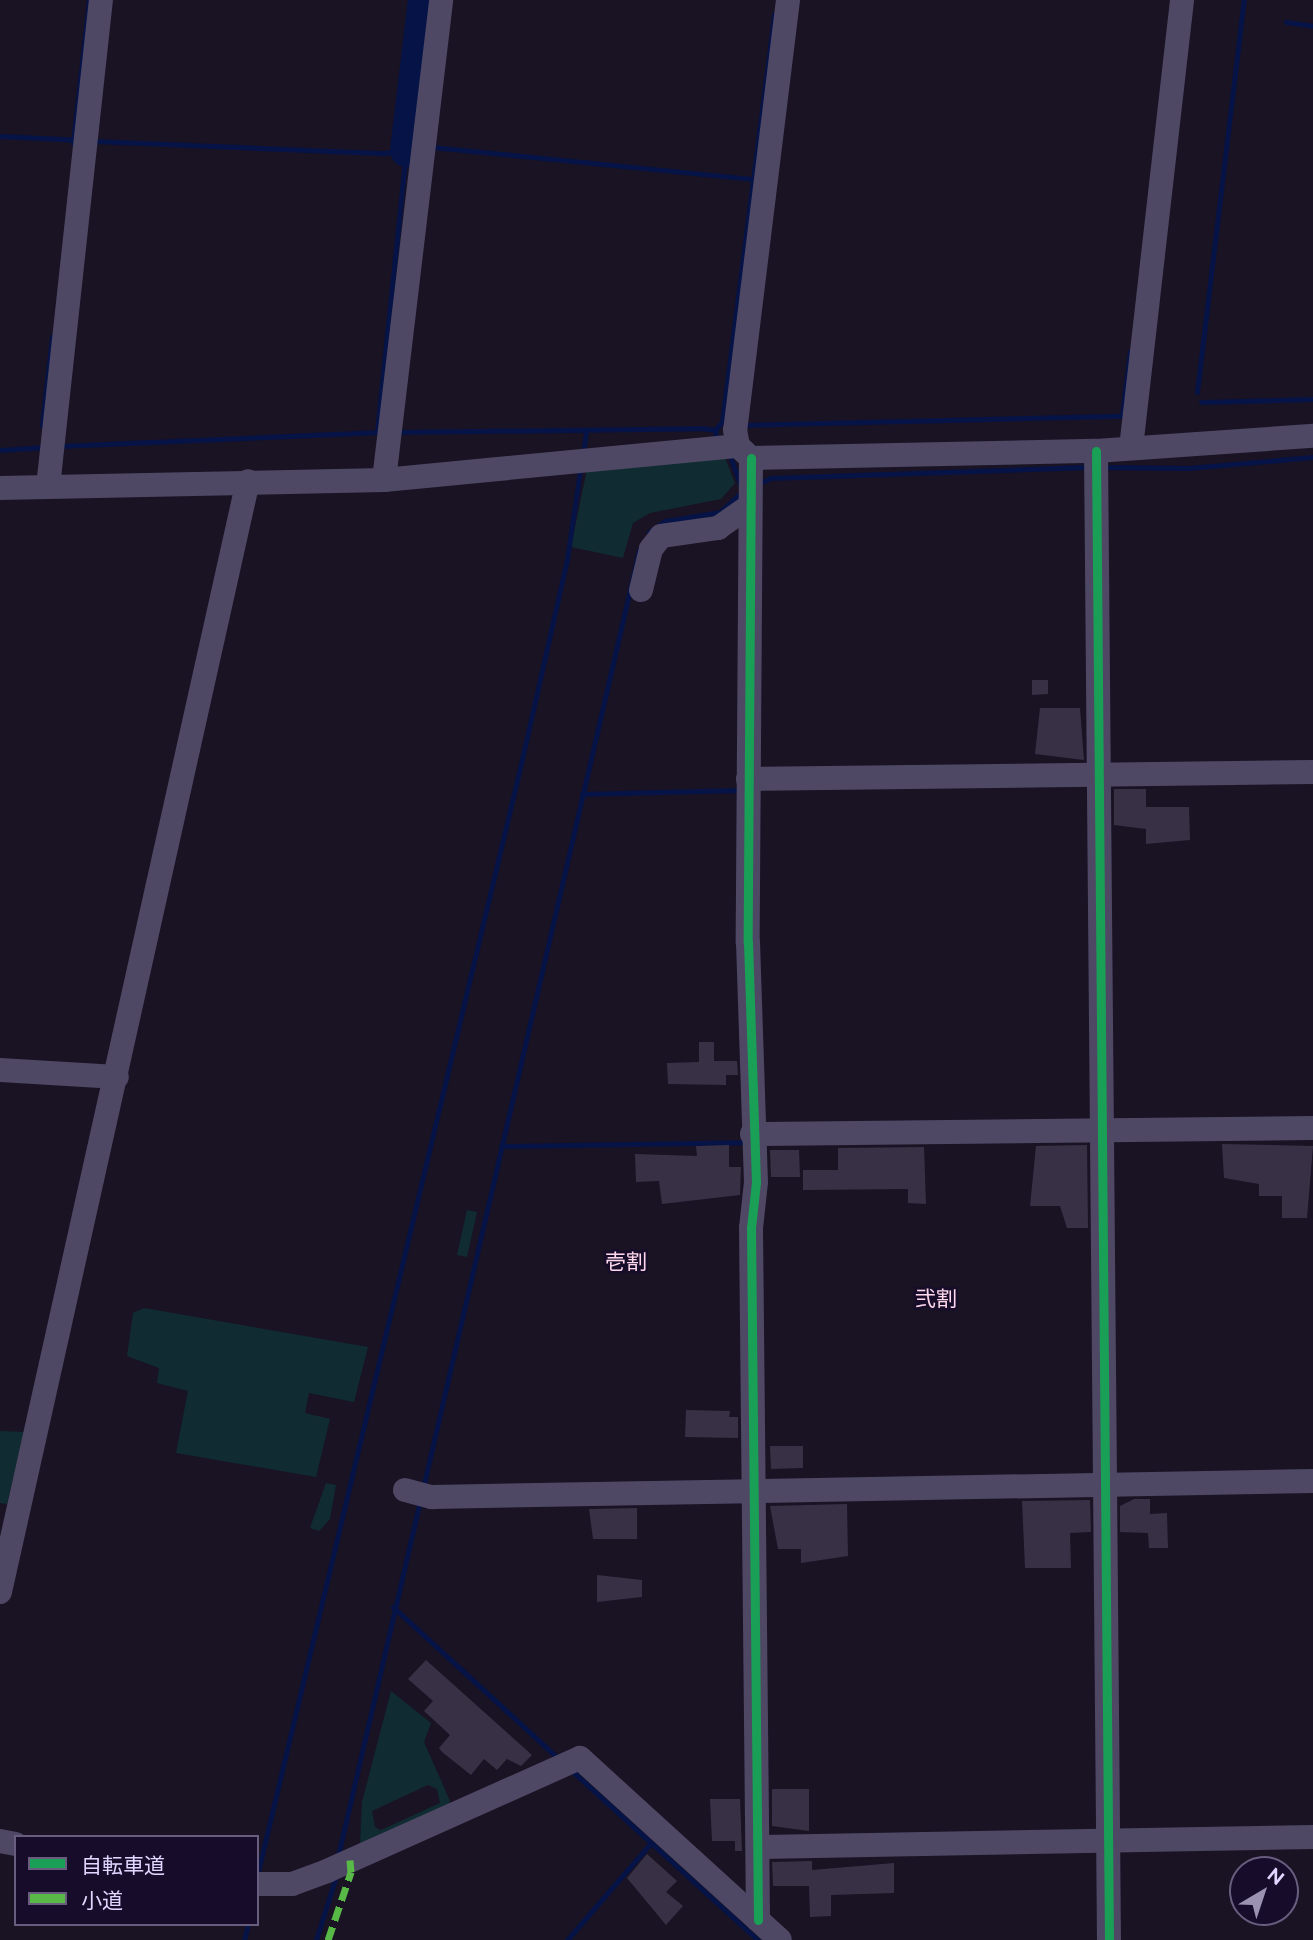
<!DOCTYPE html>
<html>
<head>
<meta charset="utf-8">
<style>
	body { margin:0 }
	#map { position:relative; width:1313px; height:1940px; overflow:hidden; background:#191324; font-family:Raleway,"Noto Sans JP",sans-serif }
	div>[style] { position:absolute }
	.green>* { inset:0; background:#102c32 }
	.stream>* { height:5px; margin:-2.5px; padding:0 2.5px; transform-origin:2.5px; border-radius:2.5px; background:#061347 }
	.river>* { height:33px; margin:-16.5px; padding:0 16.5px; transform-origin:16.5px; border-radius:16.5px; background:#061347 }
	.building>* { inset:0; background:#383146 }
	.minor>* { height:24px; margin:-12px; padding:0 12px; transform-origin:12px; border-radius:12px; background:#4e4865 }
	.quiet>* { height:7px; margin-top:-3.5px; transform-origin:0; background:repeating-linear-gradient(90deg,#58b947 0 14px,transparent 0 21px) }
	.cycleway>* { height:9px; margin:-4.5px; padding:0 4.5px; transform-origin:4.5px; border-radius:4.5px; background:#1a9f57 }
	span { translate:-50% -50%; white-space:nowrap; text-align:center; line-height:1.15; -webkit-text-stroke:5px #170d2a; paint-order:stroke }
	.neighbourhood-label { font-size:21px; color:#ffd8eb }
	.legend { position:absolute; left:14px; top:1835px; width:245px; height:91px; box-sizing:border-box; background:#170d2a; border:2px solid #685d7f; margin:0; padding:9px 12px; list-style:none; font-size:21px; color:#e1d6ff }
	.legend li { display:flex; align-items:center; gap:14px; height:35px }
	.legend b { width:35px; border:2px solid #685d7f }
	.north { position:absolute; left:1229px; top:1856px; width:70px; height:70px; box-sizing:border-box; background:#170d2a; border:2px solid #685d7f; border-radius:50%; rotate:39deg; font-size:19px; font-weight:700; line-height:28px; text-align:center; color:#e1d6ff }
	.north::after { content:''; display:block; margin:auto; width:24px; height:32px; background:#9b92b2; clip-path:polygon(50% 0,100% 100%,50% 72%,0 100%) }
</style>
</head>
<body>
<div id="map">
	<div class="green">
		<div style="clip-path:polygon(724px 455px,735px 483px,721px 499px,650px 513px,633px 523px,623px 558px,571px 547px,587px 469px)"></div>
		<div style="clip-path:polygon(467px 1210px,477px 1212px,467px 1257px,457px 1255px)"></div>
		<div style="clip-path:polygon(144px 1308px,368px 1347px,354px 1402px,309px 1393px,305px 1413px,330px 1419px,316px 1477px,176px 1453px,188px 1391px,157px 1383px,159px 1368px,127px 1356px,133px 1313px)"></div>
		<div style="clip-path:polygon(0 1431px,24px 1432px,7px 1504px,0 1503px)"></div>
		<div style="clip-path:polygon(326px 1483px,336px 1485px,330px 1519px,319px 1531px,310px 1528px)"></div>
		<div style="clip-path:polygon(evenodd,391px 1691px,431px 1723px,424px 1742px,450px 1801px,446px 1808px,360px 1845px,362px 1802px,391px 1691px,428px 1785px,437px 1789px,440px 1803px,381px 1830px,375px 1827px,372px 1811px,428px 1785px)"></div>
	</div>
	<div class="stream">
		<div style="left:1286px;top:22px;width:27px;rotate:8deg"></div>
		<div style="left:0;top:136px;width:81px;rotate:2.8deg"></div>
		<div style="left:94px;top:141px;width:291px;rotate:2.4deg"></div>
		<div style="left:385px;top:153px;width:31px;rotate:-11deg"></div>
		<div style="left:73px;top:143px;width:144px;rotate:-83.6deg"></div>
		<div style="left:432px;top:147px;width:321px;rotate:5.7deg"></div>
		<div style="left:1197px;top:392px;width:395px;rotate:-83.2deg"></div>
		<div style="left:1201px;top:402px;width:112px;rotate:-1.5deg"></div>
		<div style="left:42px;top:425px;width:89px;rotate:-83.5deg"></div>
		<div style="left:743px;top:425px;width:379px;rotate:-1.4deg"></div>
		<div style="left:1122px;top:416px;width:65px;rotate:-83deg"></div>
		<div style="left:715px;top:430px;width:11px;rotate:-49deg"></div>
		<div style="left:722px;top:422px;width:411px;rotate:-82.7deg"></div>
		<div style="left:377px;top:432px;width:283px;rotate:-84.1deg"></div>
		<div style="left:395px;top:432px;width:306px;rotate:-0.7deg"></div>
		<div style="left:701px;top:428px;width:14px;rotate:8deg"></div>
		<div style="left:715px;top:430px;width:6px;rotate:81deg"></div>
		<div style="left:59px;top:446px;width:323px;rotate:-2.5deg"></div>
		<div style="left:584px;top:446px;width:14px;rotate:-82deg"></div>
		<div style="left:0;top:450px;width:46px;rotate:-3.7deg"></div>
		<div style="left:731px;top:459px;width:27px;rotate:70deg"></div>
		<div style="left:1101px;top:467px;width:87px;rotate:0.7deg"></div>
		<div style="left:1188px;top:468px;width:125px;rotate:-5deg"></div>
		<div style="left:759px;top:483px;width:13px;rotate:-23deg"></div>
		<div style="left:771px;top:478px;width:317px;rotate:-2deg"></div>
		<div style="left:649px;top:532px;width:19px;rotate:-35deg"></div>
		<div style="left:665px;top:521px;width:56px;rotate:-9.3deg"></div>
		<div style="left:720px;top:512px;width:33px;rotate:-43deg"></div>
		<div style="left:582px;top:794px;width:157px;rotate:-1.5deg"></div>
		<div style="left:501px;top:1146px;width:242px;rotate:-0.9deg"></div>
		<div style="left:423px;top:1488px;width:963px;rotate:-77.03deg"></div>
		<div style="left:393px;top:1607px;width:224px;rotate:42.5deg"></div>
		<div style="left:571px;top:1770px;width:253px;rotate:42.3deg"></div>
		<div style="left:337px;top:1860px;width:368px;rotate:-77deg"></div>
		<div style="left:257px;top:1876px;width:1148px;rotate:-76.65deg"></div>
		<div style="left:522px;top:759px;width:205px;rotate:-77.3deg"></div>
		<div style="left:567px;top:559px;width:89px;rotate:-81.6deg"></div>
		<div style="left:244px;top:1940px;width:16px;rotate:-76deg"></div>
		<div style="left:316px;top:1940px;width:67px;rotate:-72.6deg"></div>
		<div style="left:567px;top:1940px;width:127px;rotate:-49.2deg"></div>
	</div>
	<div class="river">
		<div style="left:406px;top:150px;width:151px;rotate:-83.2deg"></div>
	</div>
	<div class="building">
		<div style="clip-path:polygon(1032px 680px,1048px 680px,1048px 694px,1032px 695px)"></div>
		<div style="clip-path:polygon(1040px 708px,1080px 708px,1084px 760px,1035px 754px)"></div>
		<div style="clip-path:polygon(1114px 789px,1146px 789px,1146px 807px,1189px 807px,1190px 840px,1146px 844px,1146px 829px,1114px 825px)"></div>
		<div style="clip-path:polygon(699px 1042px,714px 1042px,714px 1061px,737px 1061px,738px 1075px,726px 1075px,726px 1085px,668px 1084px,667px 1063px,699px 1062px)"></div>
		<div style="clip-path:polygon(1222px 1144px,1313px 1146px,1307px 1218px,1282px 1218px,1282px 1196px,1259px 1196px,1259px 1184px,1224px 1178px)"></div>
		<div style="clip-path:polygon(729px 1145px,729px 1167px,741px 1167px,740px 1195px,662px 1204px,659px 1181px,636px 1182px,635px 1154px,697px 1156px,696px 1146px)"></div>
		<div style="clip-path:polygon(1087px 1145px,1088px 1228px,1067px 1228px,1060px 1206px,1030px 1206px,1036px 1146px)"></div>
		<div style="clip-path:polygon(924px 1147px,926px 1204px,908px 1203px,908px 1189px,803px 1190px,803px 1170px,838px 1170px,838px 1148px)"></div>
		<div style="clip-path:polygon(770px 1150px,799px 1150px,800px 1177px,771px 1177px)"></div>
		<div style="clip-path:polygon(686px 1410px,730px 1411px,729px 1417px,738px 1417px,738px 1438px,685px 1437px)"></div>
		<div style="clip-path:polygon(770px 1446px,803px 1446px,803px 1468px,771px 1469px)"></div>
		<div style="clip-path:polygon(1134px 1499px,1150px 1499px,1150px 1514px,1167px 1513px,1168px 1548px,1149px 1548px,1148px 1533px,1120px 1532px,1120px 1506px)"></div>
		<div style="clip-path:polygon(1090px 1500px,1091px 1532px,1070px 1533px,1071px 1568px,1025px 1568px,1022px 1501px)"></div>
		<div style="clip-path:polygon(847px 1504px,848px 1556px,801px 1563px,801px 1549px,778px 1549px,770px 1506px)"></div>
		<div style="clip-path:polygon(637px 1508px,637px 1539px,593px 1539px,589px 1509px)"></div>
		<div style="clip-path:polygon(597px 1575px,642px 1580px,642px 1597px,597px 1602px)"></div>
		<div style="clip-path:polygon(426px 1660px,532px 1755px,521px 1766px,507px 1759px,497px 1770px,484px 1759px,471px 1775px,442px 1752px,439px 1748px,450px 1735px,424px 1711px,433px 1701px,408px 1679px)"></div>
		<div style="clip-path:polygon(772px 1789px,809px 1789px,809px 1831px,772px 1826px)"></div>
		<div style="clip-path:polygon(710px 1799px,740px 1799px,742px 1851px,735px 1851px,735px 1841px,712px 1841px)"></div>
		<div style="clip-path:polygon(647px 1854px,677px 1881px,666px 1892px,683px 1906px,666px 1925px,627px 1878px)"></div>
		<div style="clip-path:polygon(812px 1861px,812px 1870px,894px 1863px,894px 1893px,831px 1895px,831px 1916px,810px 1917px,809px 1886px,773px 1886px,772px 1862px)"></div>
	</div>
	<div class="minor">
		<div style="left:788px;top:0;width:433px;rotate:97deg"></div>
		<div style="left:735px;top:430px;width:16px;rotate:79deg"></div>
		<div style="left:738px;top:446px;width:18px;rotate:43deg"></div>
		<div style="left:751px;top:458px;width:345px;rotate:-1.2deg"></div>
		<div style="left:1096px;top:451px;width:218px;rotate:-4deg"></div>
		<div style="left:1131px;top:448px;width:451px;rotate:-83.5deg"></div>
		<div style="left:1096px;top:451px;width:1489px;rotate:89.5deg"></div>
		<div style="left:751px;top:458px;width:484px;rotate:90.4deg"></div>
		<div style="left:748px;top:942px;width:240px;rotate:88.1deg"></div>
		<div style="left:756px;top:1182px;width:46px;rotate:96.2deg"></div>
		<div style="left:751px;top:1228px;width:692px;rotate:89.42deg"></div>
		<div style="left:384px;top:480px;width:483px;rotate:-83.2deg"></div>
		<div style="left:48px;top:487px;width:490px;rotate:-83.8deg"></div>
		<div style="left:0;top:488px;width:384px;rotate:-1.2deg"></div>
		<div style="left:384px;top:480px;width:356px;rotate:-5.5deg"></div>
		<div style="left:641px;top:590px;width:42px;rotate:-76.3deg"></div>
		<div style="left:651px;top:549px;width:16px;rotate:-52deg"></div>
		<div style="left:661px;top:536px;width:58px;rotate:-8deg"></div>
		<div style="left:718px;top:528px;width:37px;rotate:-35deg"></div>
		<div style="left:748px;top:779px;width:565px;rotate:-0.71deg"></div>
		<div style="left:0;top:1070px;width:117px;rotate:3.4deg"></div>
		<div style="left:752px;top:1134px;width:561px;rotate:-0.61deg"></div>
		<div style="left:405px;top:1490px;width:28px;rotate:15deg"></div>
		<div style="left:432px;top:1497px;width:881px;rotate:-1.04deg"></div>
		<div style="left:0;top:1592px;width:1138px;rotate:-77.42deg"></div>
		<div style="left:0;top:1841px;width:16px;rotate:11deg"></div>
		<div style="left:761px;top:1847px;width:552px;rotate:-1.04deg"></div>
		<div style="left:257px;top:1884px;width:35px"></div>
		<div style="left:292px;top:1884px;width:37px;rotate:-20deg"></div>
		<div style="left:327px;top:1871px;width:277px;rotate:-24.1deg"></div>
		<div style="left:580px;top:1758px;width:270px;rotate:42.3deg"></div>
	</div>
	<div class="quiet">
		<div style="left:328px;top:1940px;width:72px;rotate:-71.3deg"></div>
		<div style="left:351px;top:1872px;width:12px;rotate:-95deg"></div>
	</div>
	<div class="cycleway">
		<div style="left:1096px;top:451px;width:1489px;rotate:89.5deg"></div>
		<div style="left:751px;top:458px;width:484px;rotate:90.4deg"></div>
		<div style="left:748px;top:942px;width:240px;rotate:88.1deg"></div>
		<div style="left:756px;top:1182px;width:46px;rotate:96.2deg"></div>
		<div style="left:751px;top:1228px;width:692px;rotate:89.42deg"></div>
	</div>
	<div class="neighbourhood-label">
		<span style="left:626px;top:1262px">壱割</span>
		<span style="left:936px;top:1299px">弐割</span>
	</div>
	<ul class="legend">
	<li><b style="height:9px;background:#1a9f57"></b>自転車道</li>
	<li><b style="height:9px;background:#58b947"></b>小道</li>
	</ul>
	<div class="north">N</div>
</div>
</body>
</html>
